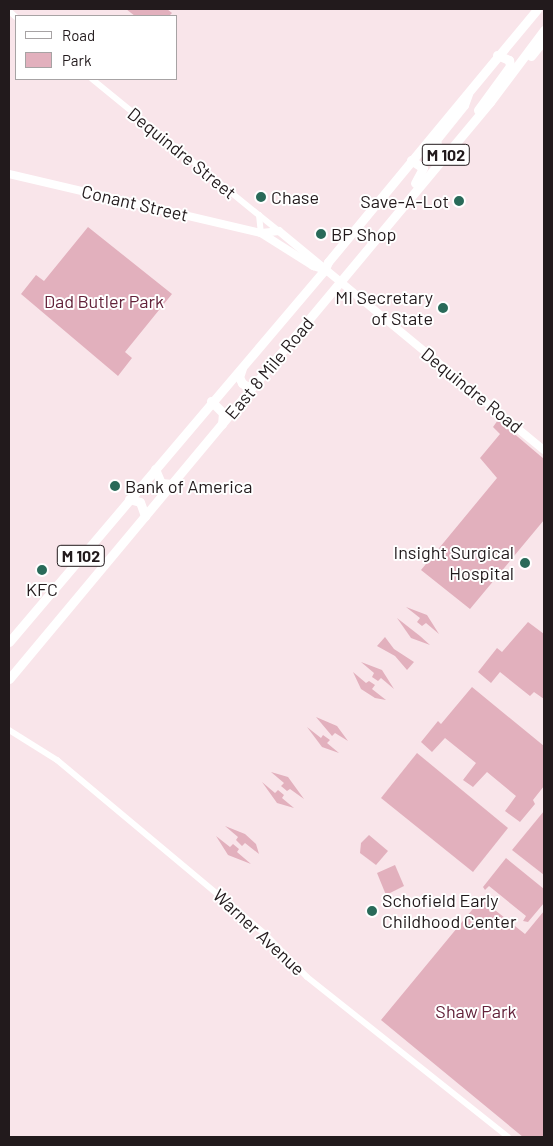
<!DOCTYPE html>
<html>
<head>
<meta charset="utf-8">
<style>
	body { margin:0 }
	#map { position:relative; width:553px; height:1146px; overflow:hidden; background:#f9e5ea; font-family:Barlow,sans-serif }
	div>[style] { position:absolute }
	.green>* { inset:0; background:#e2b0bd }
	.minor>* { height:6px; margin:-3px; padding:0 3px; transform-origin:3px; border-radius:3px; background:#fff }
	.major>* { height:8px; margin:-4px; padding:0 4px; transform-origin:4px; border-radius:4px; background:#fff }
	.highway>* { height:9px; margin:-4.5px; padding:0 4.5px; transform-origin:4.5px; border-radius:4.5px; background:#fff }
	.dots>* { width:14px; height:14px; translate:-50% -50%; box-sizing:border-box; border:2px solid #fff; border-radius:50% }
	span { translate:-50% -50%; white-space:nowrap; text-align:center; line-height:1.15; -webkit-text-stroke:4px #fff; paint-order:stroke }
	.shield-label span { padding:1px 4px; background:#fff; border:1px solid; border-radius:4px; -webkit-text-stroke-width:0 }
	.shield-label { font-size:16px; color:#221a1c; font-weight:700 }
	.street-label { font-size:18px; color:#221a1c }
	.poi-label { font-size:18px; color:#221a1c }
	.left { translate:0 -50%; text-align:left }
	.right { translate:-100% -50%; text-align:right }
	.park-label { font-size:18px; color:#63223a }
	.frame { position:absolute; inset:0; border:10px solid #221a1c; pointer-events:none }
	.legend { position:absolute; left:15px; top:15px; width:162px; height:65px; box-sizing:border-box; background:#fff; border:1px solid #a7a3a4; margin:0; padding:6px 9px; list-style:none; font-size:15px; color:#221a1c }
	.legend li { display:flex; align-items:center; gap:10px; height:25px }
	.legend b { width:25px; border:1px solid #a7a3a4 }
</style>
</head>
<body>
<div id="map">
	<div class="green">
		<div style="clip-path:polygon(126px 9px,167px 9px,172px 13px,169px 16px,135px 16px)"></div>
		<div style="clip-path:polygon(88px 227px,172px 294px,125px 352px,132px 358px,118px 376px,21px 294px,36px 275px,44px 281px)"></div>
		<div style="clip-path:polygon(498px 420px,544px 459px,544px 520px,470px 609px,421px 570px,497px 478px,480px 458px,500px 434px,493px 427px)"></div>
		<div style="clip-path:polygon(406px 607px,427px 615px,439px 634px,426px 623px,422px 626px,417px 622px,420px 618px)"></div>
		<div style="clip-path:polygon(397px 618px,420px 636px,430px 645px,411px 638px)"></div>
		<div style="clip-path:polygon(528px 622px,544px 634px,544px 699px,534px 692px,530px 696px,500px 672px,491px 683px,478px 672px,497px 648px,502px 652px)"></div>
		<div style="clip-path:polygon(385px 637px,394px 649px,414px 662px,407px 670px,395px 656px,377px 646px)"></div>
		<div style="clip-path:polygon(361px 662px,382px 670px,394px 689px,381px 678px,378px 681px,372px 677px,374px 673px)"></div>
		<div style="clip-path:polygon(353px 672px,366px 683px,369px 681px,375px 685px,372px 689px,386px 700px,375px 698px,361px 689px)"></div>
		<div style="clip-path:polygon(472px 687px,544px 746px,544px 786px,533px 800px,535px 804px,520px 822px,505px 811px,516px 796px,487px 772px,473px 787px,463px 780px,476px 763px,445px 738px,432px 752px,421px 742px,438px 721px,441px 724px)"></div>
		<div style="clip-path:polygon(316px 717px,337px 726px,348px 741px,335px 733px,332px 736px)"></div>
		<div style="clip-path:polygon(307px 727px,321px 738px,323px 735px,330px 740px,327px 743px,339px 753px,322px 747px)"></div>
		<div style="clip-path:polygon(417px 753px,508px 828px,473px 872px,381px 798px)"></div>
		<div style="clip-path:polygon(271px 772px,288px 777px,304px 799px,290px 789px,287px 791px,281px 786px,284px 783px)"></div>
		<div style="clip-path:polygon(262px 782px,275px 793px,278px 790px,284px 795px,282px 798px,294px 808px,277px 803px)"></div>
		<div style="clip-path:polygon(544px 811px,544px 875px,512px 850px)"></div>
		<div style="clip-path:polygon(225px 826px,245px 834px,256px 844px,259px 854px,245px 843px,242px 846px,236px 840px,238px 837px)"></div>
		<div style="clip-path:polygon(369px 835px,388px 851px,376px 865px,360px 853px,361px 843px)"></div>
		<div style="clip-path:polygon(216px 836px,230px 847px,233px 844px,239px 849px,237px 852px,251px 864px,228px 855px)"></div>
		<div style="clip-path:polygon(506px 858px,544px 889px,544px 903px,528px 922px,523px 921px,526px 916px,489px 886px,485px 890px,483px 887px)"></div>
		<div style="clip-path:polygon(395px 865px,404px 886px,386px 895px,377px 873px)"></div>
		<div style="clip-path:polygon(481px 899px,525px 934px,544px 911px,544px 1137px,523px 1137px,381px 1020px)"></div>
	</div>
	<div class="minor">
		<div style="left:9px;top:11px;width:9px;rotate:41deg"></div>
		<div style="left:92px;top:79px;width:215px;rotate:39.2deg"></div>
		<div style="left:259px;top:215px;width:18px;rotate:84deg"></div>
		<div style="left:259px;top:215px;width:26px;rotate:39deg"></div>
		<div style="left:9px;top:730px;width:57px;rotate:32deg"></div>
		<div style="left:57px;top:760px;width:271px;rotate:39.9deg"></div>
		<div style="left:265px;top:934px;width:60px;rotate:45.7deg"></div>
		<div style="left:307px;top:977px;width:257px;rotate:38.5deg"></div>
	</div>
	<div class="major">
		<div style="left:9px;top:174px;width:259px;rotate:13.2deg"></div>
		<div style="left:261px;top:233px;width:18px;rotate:-6deg"></div>
		<div style="left:279px;top:231px;width:344px;rotate:39.6deg"></div>
		<div style="left:261px;top:233px;width:62px;rotate:32.4deg"></div>
		<div style="left:313px;top:266px;width:13px;rotate:18deg"></div>
	</div>
	<div class="highway">
		<div style="left:531px;top:56px;width:21px;rotate:-51deg"></div>
		<div style="left:478px;top:110px;width:54px;rotate:-54deg"></div>
		<div style="left:510px;top:66px;width:6px;rotate:-99deg"></div>
		<div style="left:509px;top:60px;width:13px;rotate:-157deg"></div>
		<div style="left:448px;top:152px;width:11px;rotate:-158deg"></div>
		<div style="left:438px;top:148px;width:8px;rotate:-104deg"></div>
		<div style="left:436px;top:140px;width:45px;rotate:-51.3deg"></div>
		<div style="left:464px;top:105px;width:12px;rotate:-70deg"></div>
		<div style="left:411px;top:160px;width:14px;rotate:34deg"></div>
		<div style="left:423px;top:168px;width:17px;rotate:118deg"></div>
		<div style="left:242px;top:368px;width:9px;rotate:108deg"></div>
		<div style="left:239px;top:377px;width:7px;rotate:63deg"></div>
		<div style="left:242px;top:383px;width:7px;rotate:34deg"></div>
		<div style="left:248px;top:387px;width:8px;rotate:-30deg"></div>
		<div style="left:211px;top:401px;width:17px;rotate:45deg"></div>
		<div style="left:223px;top:413px;width:11px;rotate:95deg"></div>
		<div style="left:155px;top:469px;width:15px;rotate:67deg"></div>
		<div style="left:161px;top:483px;width:11px;rotate:5deg"></div>
		<div style="left:129px;top:499px;width:11px;rotate:15deg"></div>
		<div style="left:140px;top:502px;width:15px;rotate:70deg"></div>
		<div style="left:9px;top:642px;width:487px;rotate:-49.7deg"></div>
		<div style="left:324px;top:271px;width:10px;rotate:-66deg"></div>
		<div style="left:328px;top:262px;width:328px;rotate:-50.4deg"></div>
		<div style="left:9px;top:679px;width:751px;rotate:-50.18deg"></div>
		<div style="left:490px;top:102px;width:90px;rotate:-53.1deg"></div>
	</div>
	<div class="dots">
		<div style="left:261px;top:197px;background:#296a59"></div>
		<div style="left:459px;top:201px;background:#296a59"></div>
		<div style="left:321px;top:234px;background:#296a59"></div>
		<div style="left:443px;top:308px;background:#296a59"></div>
		<div style="left:115px;top:486px;background:#296a59"></div>
		<div style="left:525px;top:563px;background:#296a59"></div>
		<div style="left:42px;top:570px;background:#296a59"></div>
		<div style="left:372px;top:911px;background:#296a59"></div>
	</div>
	<div class="shield-label">
		<span style="left:446px;top:155px">M 102</span>
		<span style="left:81px;top:556px">M 102</span>
	</div>
	<div class="street-label">
		<span style="left:182px;top:153px;rotate:39deg">Dequindre Street</span>
		<span style="left:135px;top:203px;rotate:13deg">Conant Street</span>
		<span style="left:269px;top:368px;rotate:-50deg">East 8 Mile Road</span>
		<span style="left:472px;top:390px;rotate:39deg">Dequindre Road</span>
		<span style="left:259px;top:932px;rotate:43deg">Warner Avenue</span>
	</div>
	<div class="poi-label">
		<span class="left" style="left:271px;top:197px">Chase</span>
		<span class="right" style="left:449px;top:201px">Save-A-Lot</span>
		<span class="left" style="left:331px;top:234px">BP Shop</span>
		<span class="right" style="left:433px;top:308px">MI Secretary<br>of State</span>
		<span class="left" style="left:125px;top:486px">Bank of America</span>
		<span class="right" style="left:514px;top:563px">Insight Surgical<br>Hospital</span>
		<span style="left:42px;top:589px">KFC</span>
		<span class="left" style="left:382px;top:911px">Schofield Early<br>Childhood Center</span>
	</div>
	<div class="park-label">
		<span style="left:104px;top:301px">Dad Butler Park</span>
		<span style="left:476px;top:1011px">Shaw Park</span>
	</div>
	<div class="frame"></div>
	<ul class="legend">
	<li><b style="height:6px;background:#fff"></b>Road</li>
	<li><b style="height:14px;background:#e2b0bd"></b>Park</li>
	</ul>
</div>
</body>
</html>
